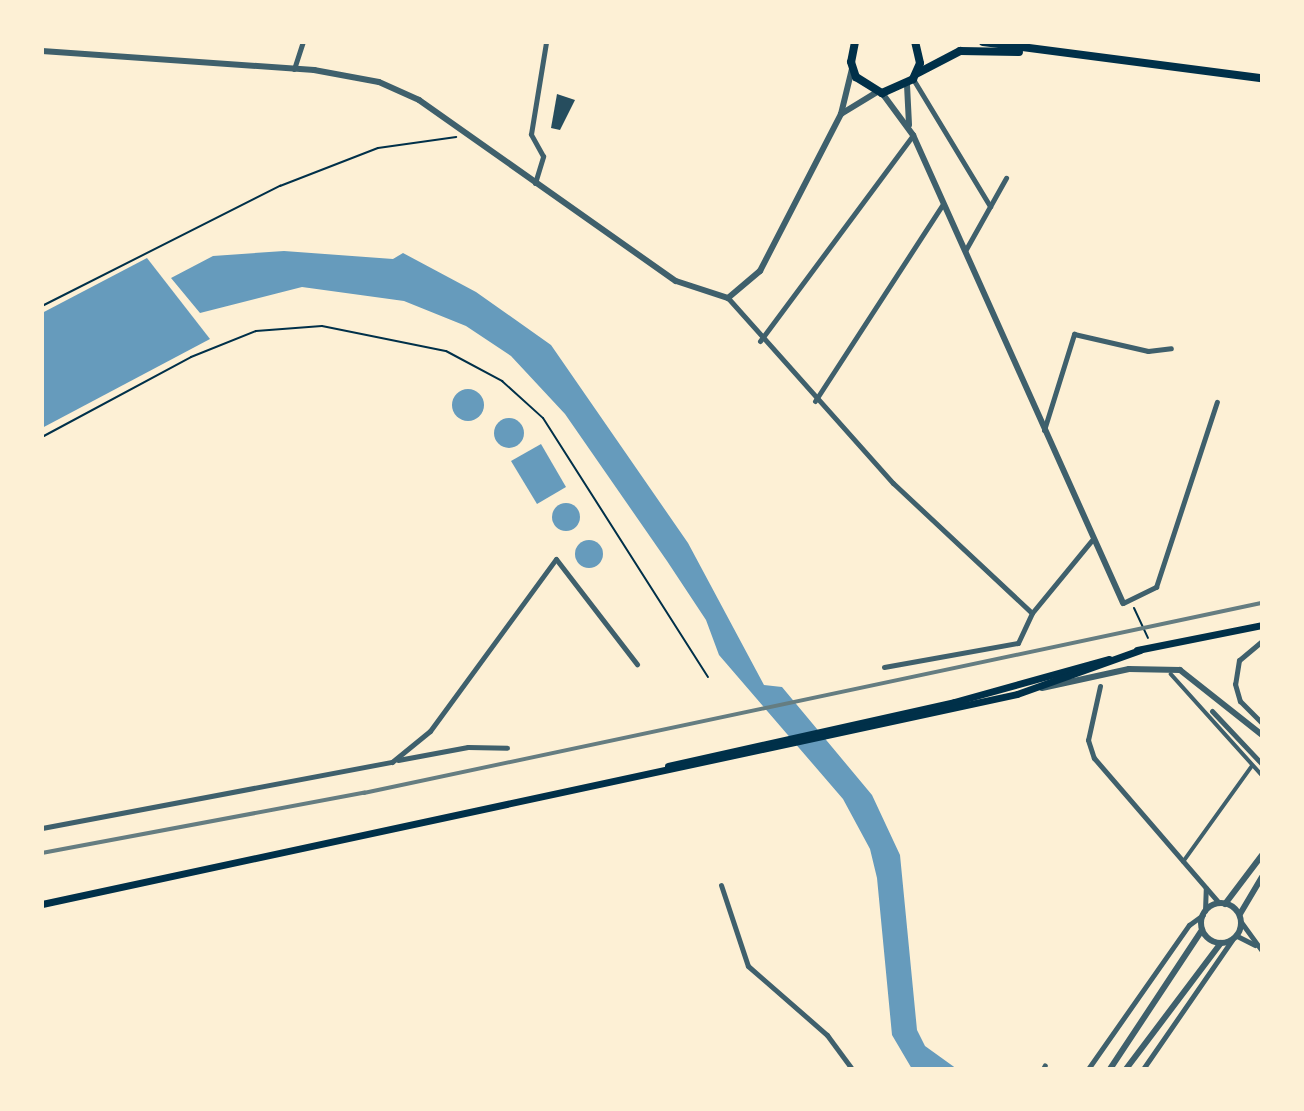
<!DOCTYPE html>
<html>
<head>
<meta charset="utf-8">
<style>
	body { margin:0 }
	#map { position:relative; width:1304px; height:1111px; overflow:hidden; background:#fdf0d5; font-family:Karla,sans-serif }
	div>[style] { position:absolute }
	.water>* { inset:0; background:#669bbc }
	.round { border-radius:50% }
	.building>* { inset:0; background:#264d5e }
	.path>* { height:2px; margin:-1px; padding:0 1px; transform-origin:1px; border-radius:1px; background:#003049 }
	.pedestrian>* { height:3.5px; margin:-1.75px; padding:0 1.75px; transform-origin:1.75px; border-radius:1.75px; background:#3f606c }
	.minor>* { height:5px; margin:-2.5px; padding:0 2.5px; transform-origin:2.5px; border-radius:2.5px; background:#3f606c }
	.tertiary>* { height:6px; margin:-3px; padding:0 3px; transform-origin:3px; border-radius:3px; background:#3f606c }
	.tertiary>.ring { margin:-3px; padding:0; box-sizing:content-box; background:none; border:6px solid #3f606c; border-radius:50% }
	.secondary>* { height:7px; margin:-3.5px; padding:0 3.5px; transform-origin:3.5px; border-radius:3.5px; background:#003049 }
	.primary>* { height:8px; margin:-4px; padding:0 4px; transform-origin:4px; border-radius:4px; background:#003049 }
	.rail>* { height:3.5px; margin:-1.75px; padding:0 1.75px; transform-origin:1.75px; border-radius:1.75px; background:#657d81 }
	span { translate:-50% -50%; white-space:nowrap; text-align:center; line-height:1.15; -webkit-text-stroke:5px #fdf0d5; paint-order:stroke }
	.frame { position:absolute; inset:0; border:44px solid #fdf0d5; pointer-events:none }
</style>
</head>
<body>
<div id="map">
	<div class="water">
		<div style="clip-path:polygon(284px 251px,393px 259px,403px 253px,476px 292px,551px 345px,688px 543px,764px 685px,782px 687px,872px 795px,900px 855px,917px 1030px,925px 1046px,957px 1069px,912px 1069px,892px 1035px,877px 878px,870px 849px,843px 799px,719px 655px,706px 620px,667px 561px,565px 414px,511px 356px,466px 326px,404px 301px,302px 287px,200px 313px,171px 278px,213px 256px)"></div>
		<div style="clip-path:polygon(147px 258px,210px 339px,42px 428px,42px 313px)"></div>
		<div class="round" style="left:452px;top:389px;width:32px;height:32px"></div>
		<div class="round" style="left:494px;top:418px;width:30px;height:30px"></div>
		<div style="clip-path:polygon(541px 444px,566px 487px,537px 504px,511px 461px)"></div>
		<div class="round" style="left:552px;top:503px;width:28px;height:28px"></div>
		<div class="round" style="left:575px;top:540px;width:28px;height:28px"></div>
	</div>
	<div class="building">
		<div style="clip-path:polygon(557px 94px,575px 100px,560px 130px,551px 128px)"></div>
	</div>
	<div class="path">
		<div style="left:42px;top:306px;width:267px;rotate:-26.8deg"></div>
		<div style="left:280px;top:186px;width:105px;rotate:-21.2deg"></div>
		<div style="left:378px;top:148px;width:79px;rotate:-8deg"></div>
		<div style="left:42px;top:437px;width:169px;rotate:-28.2deg"></div>
		<div style="left:191px;top:357px;width:70px;rotate:-21.8deg"></div>
		<div style="left:256px;top:331px;width:66px;rotate:-4.3deg"></div>
		<div style="left:322px;top:326px;width:126px;rotate:11.4deg"></div>
		<div style="left:446px;top:351px;width:64px;rotate:28.2deg"></div>
		<div style="left:502px;top:381px;width:55px;rotate:42.1deg"></div>
		<div style="left:543px;top:418px;width:307px;rotate:57.5deg"></div>
		<div style="left:1134px;top:608px;width:33px;rotate:65deg"></div>
	</div>
	<div class="pedestrian">
		<div style="left:1171px;top:674px;width:136px;rotate:48deg"></div>
		<div style="left:1183px;top:862px;width:118px;rotate:-54.3deg"></div>
	</div>
	<div class="minor">
		<div style="left:294px;top:69px;width:28px;rotate:-72deg"></div>
		<div style="left:913px;top:79px;width:149px;rotate:58.8deg"></div>
		<div style="left:535px;top:183px;width:28px;rotate:-73deg"></div>
		<div style="left:543px;top:156px;width:25px;rotate:-119deg"></div>
		<div style="left:531px;top:134px;width:93px;rotate:-80.7deg"></div>
		<div style="left:965px;top:251px;width:84px;rotate:-60.7deg"></div>
		<div style="left:728px;top:298px;width:248px;rotate:48.3deg"></div>
		<div style="left:893px;top:483px;width:190px;rotate:43.1deg"></div>
		<div style="left:760px;top:341px;width:257px;rotate:-53.4deg"></div>
		<div style="left:815px;top:401px;width:235px;rotate:-57deg"></div>
		<div style="left:1044px;top:430px;width:101px;rotate:-72.6deg"></div>
		<div style="left:1074px;top:334px;width:76px;rotate:12.9deg"></div>
		<div style="left:1148px;top:351px;width:23px;rotate:-7deg"></div>
		<div style="left:1123px;top:603px;width:37px;rotate:-26deg"></div>
		<div style="left:1156px;top:587px;width:195px;rotate:-71.8deg"></div>
		<div style="left:1262px;top:641px;width:30px;rotate:140deg"></div>
		<div style="left:1239px;top:660px;width:24px;rotate:99deg"></div>
		<div style="left:1235px;top:684px;width:18px;rotate:74deg"></div>
		<div style="left:1240px;top:701px;width:31px;rotate:45deg"></div>
		<div style="left:884px;top:667px;width:136px;rotate:-10.2deg"></div>
		<div style="left:1018px;top:643px;width:33px;rotate:-65deg"></div>
		<div style="left:1032px;top:613px;width:94px;rotate:-50.6deg"></div>
		<div style="left:1100px;top:686px;width:55px;rotate:102.5deg"></div>
		<div style="left:1088px;top:740px;width:19px;rotate:72deg"></div>
		<div style="left:1094px;top:758px;width:191px;rotate:49.2deg"></div>
		<div style="left:1212px;top:711px;width:73px;rotate:46.7deg"></div>
		<div style="left:398px;top:760px;width:71px;rotate:-10.5deg"></div>
		<div style="left:468px;top:747px;width:39px;rotate:1deg"></div>
		<div style="left:42px;top:828px;width:356px;rotate:-10.7deg"></div>
		<div style="left:392px;top:762px;width:49px;rotate:-39.2deg"></div>
		<div style="left:430px;top:731px;width:213px;rotate:-53.8deg"></div>
		<div style="left:556px;top:559px;width:133px;rotate:52.4deg"></div>
		<div style="left:721px;top:885px;width:85px;rotate:71.6deg"></div>
		<div style="left:748px;top:966px;width:105px;rotate:41.1deg"></div>
		<div style="left:827px;top:1035px;width:42px;rotate:53.7deg"></div>
		<div style="left:1205px;top:911px;width:23px;rotate:-88deg"></div>
		<div style="left:1241px;top:922px;width:36px;rotate:54deg"></div>
		<div style="left:1237px;top:936px;width:20px;rotate:27deg"></div>
		<div style="left:1043px;top:1069px;width:4px;rotate:-63deg"></div>
		<div style="left:1088px;top:1069px;width:176px;rotate:-55deg"></div>
		<div style="left:1189px;top:925px;width:17px;rotate:-36deg"></div>
		<div style="left:1143px;top:1069px;width:157px;rotate:-55.4deg"></div>
	</div>
	<div class="tertiary">
		<div style="left:42px;top:51px;width:273px;rotate:4deg"></div>
		<div style="left:314px;top:70px;width:66px;rotate:10.5deg"></div>
		<div style="left:379px;top:82px;width:44px;rotate:24.2deg"></div>
		<div style="left:419px;top:100px;width:314px;rotate:35.2deg"></div>
		<div style="left:676px;top:281px;width:55px;rotate:18.1deg"></div>
		<div style="left:728px;top:298px;width:42px;rotate:-40.2deg"></div>
		<div style="left:760px;top:271px;width:177px;rotate:-62.7deg"></div>
		<div style="left:841px;top:114px;width:46px;rotate:-76.3deg"></div>
		<div style="left:907px;top:85px;width:40px;rotate:87.1deg"></div>
		<div style="left:882px;top:93px;width:52px;rotate:53.6deg"></div>
		<div style="left:913px;top:135px;width:513px;rotate:65.83deg"></div>
		<div style="left:841px;top:114px;width:42px;rotate:-31.4deg"></div>
		<div style="left:1042px;top:688px;width:89px;rotate:-12.3deg"></div>
		<div style="left:1129px;top:669px;width:51px;rotate:1.1deg"></div>
		<div style="left:1180px;top:670px;width:105px;rotate:38.4deg"></div>
		<div class="ring" style="left:1201px;top:903px;width:34px;height:34px"></div>
		<div style="left:1225px;top:904px;width:61px;rotate:-52.9deg"></div>
		<div style="left:1240px;top:914px;width:43px;rotate:-59.3deg"></div>
		<div style="left:1110px;top:1069px;width:167px;rotate:-56.5deg"></div>
		<div style="left:1126px;top:1069px;width:158px;rotate:-53deg"></div>
	</div>
	<div class="secondary">
		<div style="left:1137px;top:650px;width:127px;rotate:-11.3deg"></div>
		<div style="left:668px;top:766px;width:293px;rotate:-12.6deg"></div>
		<div style="left:954px;top:702px;width:161px;rotate:-15.5deg"></div>
		<div style="left:42px;top:904px;width:997px;rotate:-12.15deg"></div>
		<div style="left:1017px;top:694px;width:131px;rotate:-19.7deg"></div>
	</div>
	<div class="primary">
		<div style="left:855px;top:42px;width:20px;rotate:101deg"></div>
		<div style="left:851px;top:62px;width:16px;rotate:72deg"></div>
		<div style="left:856px;top:77px;width:31px;rotate:32deg"></div>
		<div style="left:882px;top:93px;width:34px;rotate:-24deg"></div>
		<div style="left:913px;top:79px;width:17px;rotate:-66deg"></div>
		<div style="left:920px;top:63px;width:22px;rotate:-103deg"></div>
		<div style="left:983px;top:42px;width:281px;rotate:7.4deg"></div>
		<div style="left:916px;top:74px;width:50px;rotate:-27.6deg"></div>
		<div style="left:960px;top:51px;width:59px;rotate:1deg"></div>
	</div>
	<div class="rail">
		<div style="left:42px;top:853px;width:328px;rotate:-10.6deg"></div>
		<div style="left:364px;top:793px;width:918px;rotate:-11.95deg"></div>
	</div>
	<div class="frame"></div>
</div>
</body>
</html>
